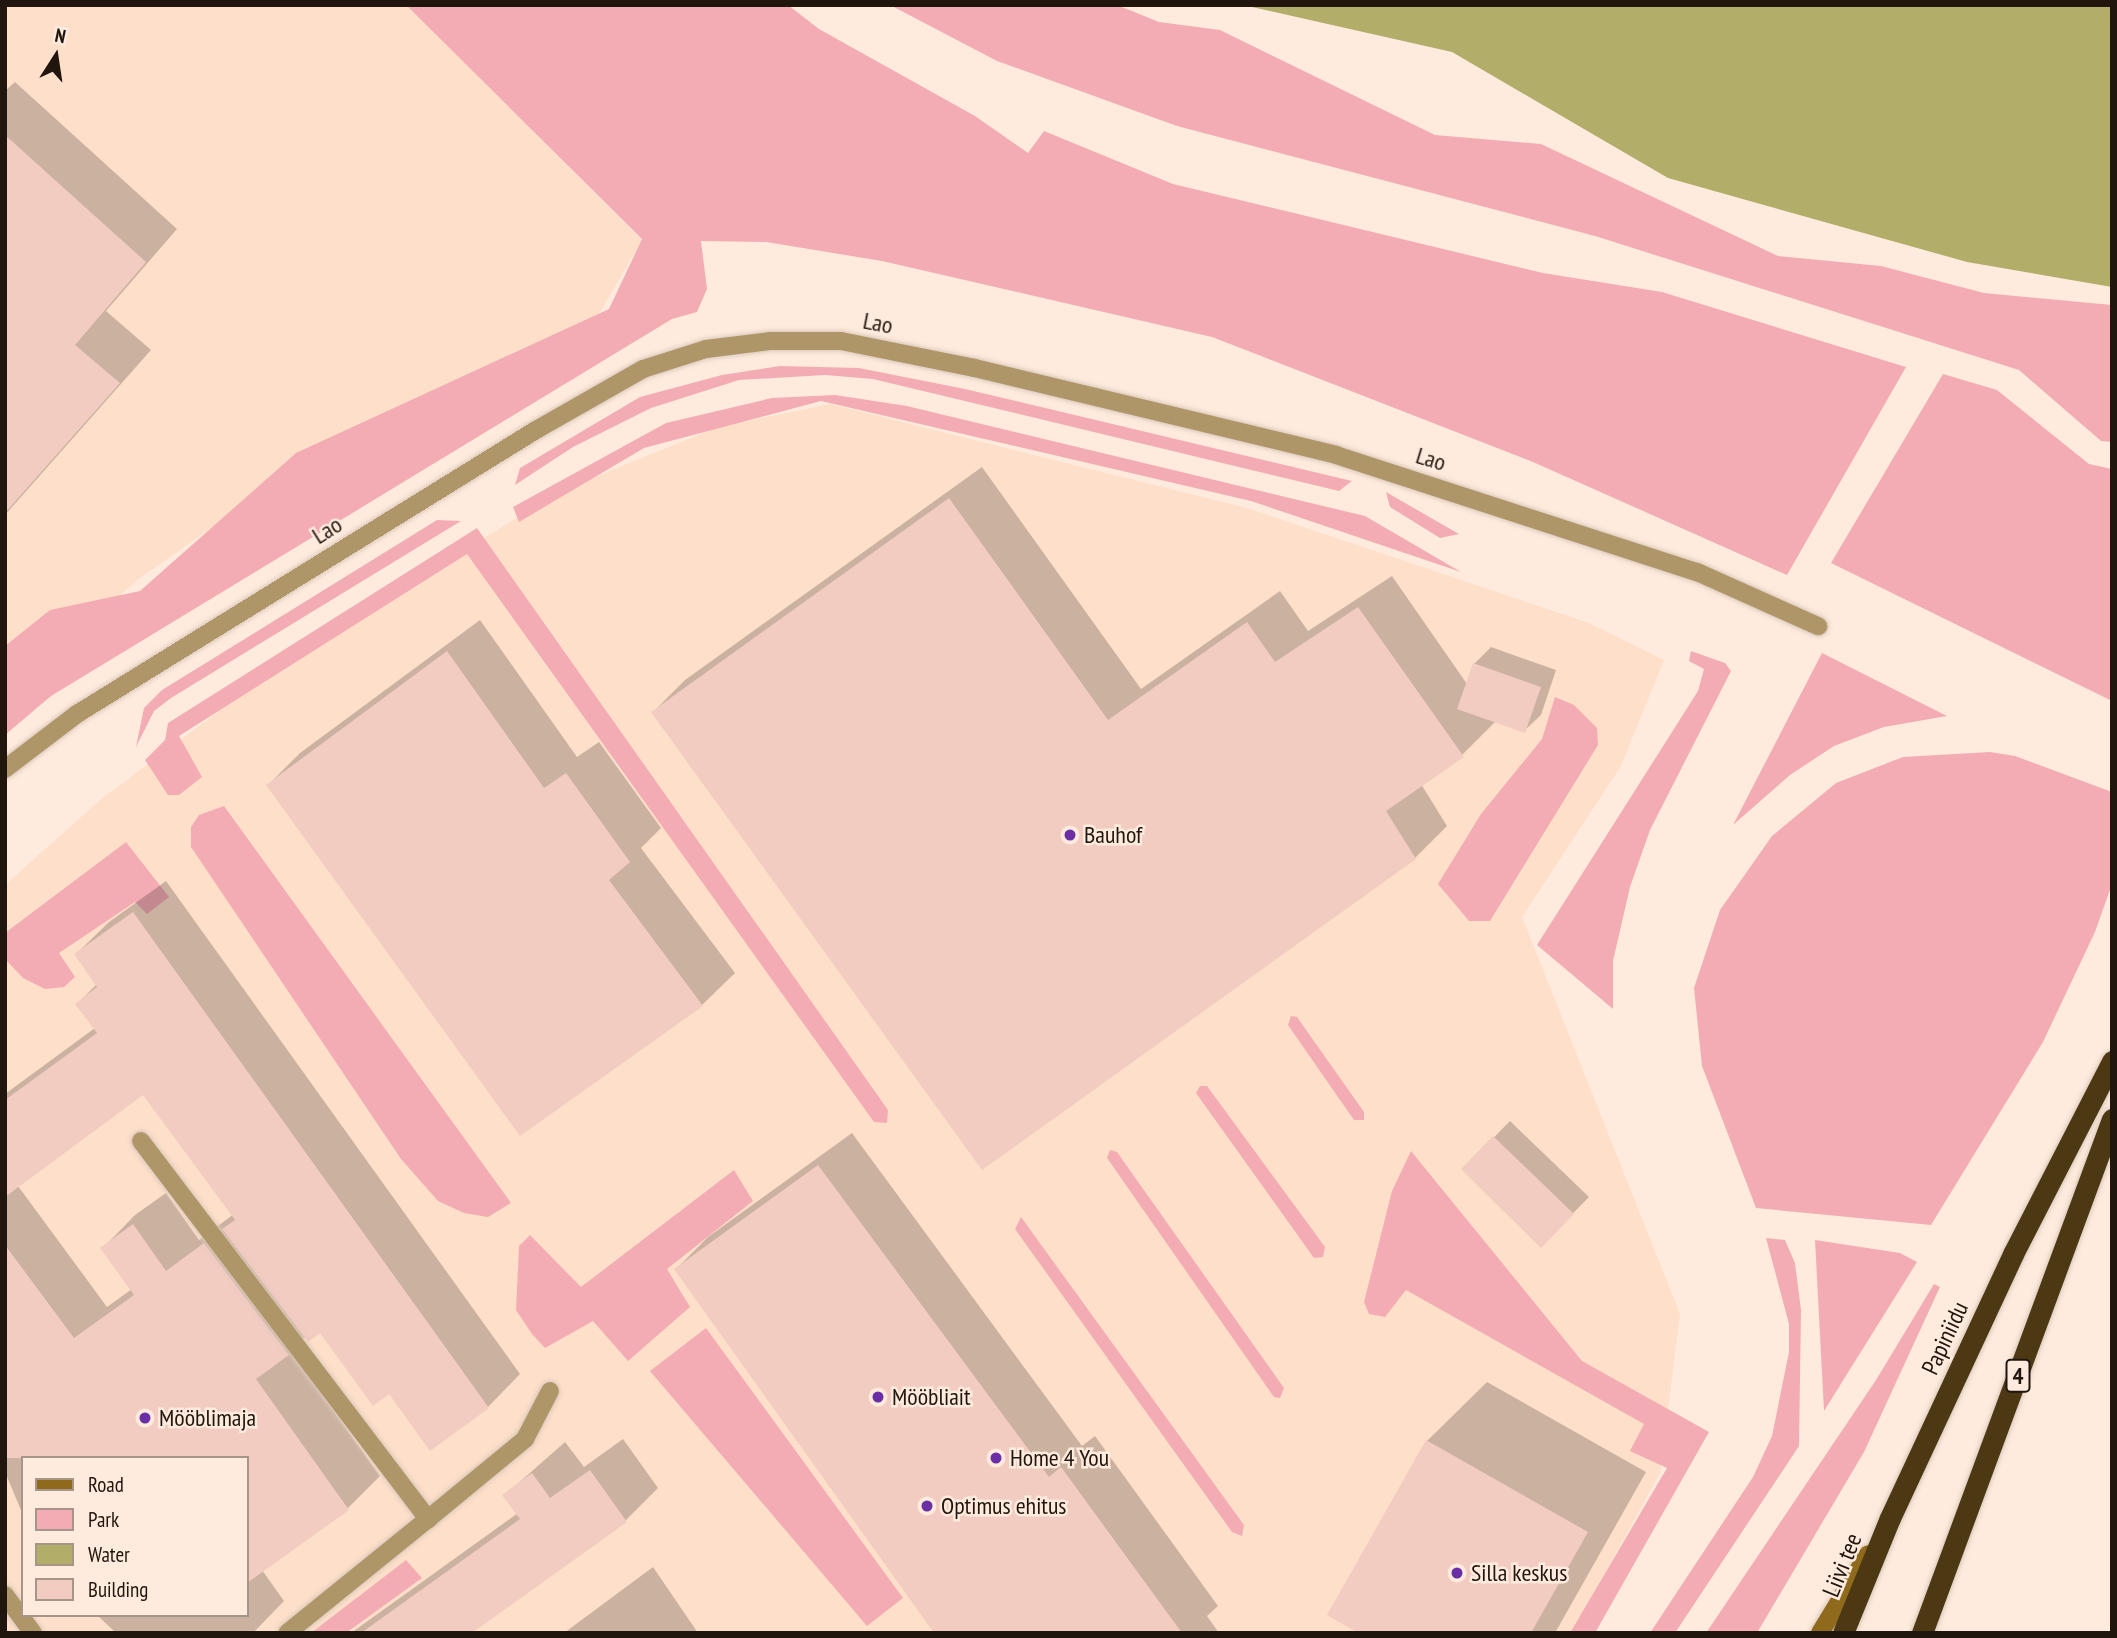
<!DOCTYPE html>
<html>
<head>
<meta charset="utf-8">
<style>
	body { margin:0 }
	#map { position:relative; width:2117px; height:1638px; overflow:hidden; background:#feebdd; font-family:"PT Sans Narrow",sans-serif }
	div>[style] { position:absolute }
	.built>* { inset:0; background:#fedfc9 }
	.green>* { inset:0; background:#f4acb4 }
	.water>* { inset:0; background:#b2ad68 }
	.shadow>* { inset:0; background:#0003 }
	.building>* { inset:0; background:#f2cbc1 }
	.roads { filter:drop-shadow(0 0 2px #dbc9bc) drop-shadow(0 0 2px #dbc9bc) }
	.street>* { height:18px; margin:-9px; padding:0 9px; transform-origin:9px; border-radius:9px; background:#af9669 }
	.secondary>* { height:18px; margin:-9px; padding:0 9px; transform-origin:9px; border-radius:9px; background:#8f6a1d }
	.highway>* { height:21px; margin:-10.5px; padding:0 10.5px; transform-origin:10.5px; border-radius:10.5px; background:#4c3913 }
	.dots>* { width:19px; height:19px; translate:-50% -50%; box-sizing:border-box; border:4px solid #feebdd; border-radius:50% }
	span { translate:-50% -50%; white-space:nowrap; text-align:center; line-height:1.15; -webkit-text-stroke:5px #feebdd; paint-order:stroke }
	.shield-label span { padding:2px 5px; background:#feebdd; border:2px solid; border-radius:5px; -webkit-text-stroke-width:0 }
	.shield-label { font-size:23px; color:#21160e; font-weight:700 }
	.street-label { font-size:24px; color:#21160e }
	.poi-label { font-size:24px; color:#21160e }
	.left { translate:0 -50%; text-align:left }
	.frame { position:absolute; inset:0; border:7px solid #21160e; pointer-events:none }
	.legend { position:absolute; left:21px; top:1456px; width:228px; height:161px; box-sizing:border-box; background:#feebdd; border:2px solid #a6968a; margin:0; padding:9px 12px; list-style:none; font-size:21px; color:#21160e }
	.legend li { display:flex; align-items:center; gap:14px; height:35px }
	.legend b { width:35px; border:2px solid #a6968a }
	.north { position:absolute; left:21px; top:21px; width:70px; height:70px; -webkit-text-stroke:5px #feebdd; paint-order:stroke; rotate:12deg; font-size:19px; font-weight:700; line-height:28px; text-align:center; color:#21160e }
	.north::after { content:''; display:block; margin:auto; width:24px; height:32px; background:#21160e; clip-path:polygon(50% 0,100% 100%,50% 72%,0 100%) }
</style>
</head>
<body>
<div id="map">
	<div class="built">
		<div style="clip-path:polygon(5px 5px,406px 5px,642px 240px,592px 326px,305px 462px,140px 578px,5px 694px)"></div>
		<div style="clip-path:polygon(evenodd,830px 404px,1247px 508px,1589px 623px,1664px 660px,1621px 766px,1522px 917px,1680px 1314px,1660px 1473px,1572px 1633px,5px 1633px,5px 885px,100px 800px,282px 664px,560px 491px,718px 427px,830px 404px,23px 1458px,247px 1458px,247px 1615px,23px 1615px,23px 1458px)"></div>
	</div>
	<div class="green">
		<div style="clip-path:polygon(406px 5px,788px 5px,819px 29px,975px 116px,1028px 153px,1044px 131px,1173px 184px,1543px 273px,1662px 292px,1906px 367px,1787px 575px,1533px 462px,1212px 337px,882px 261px,766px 242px,701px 241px,707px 289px,697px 312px,672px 319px,51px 696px,5px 735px,5px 646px,50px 610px,140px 591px,296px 453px,609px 309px,642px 239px)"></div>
		<div style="clip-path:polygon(890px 5px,1117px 5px,1159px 22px,1220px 30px,1435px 135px,1541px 144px,1778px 256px,1881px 266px,1984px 293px,2112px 305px,2112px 442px,2101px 441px,2019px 370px,1595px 236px,1177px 126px,997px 61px)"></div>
		<div style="clip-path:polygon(780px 366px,859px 368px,965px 389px,1352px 481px,1339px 491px,873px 379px,825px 375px,739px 380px,651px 408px,573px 447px,515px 485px,520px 468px,640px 397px,722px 375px)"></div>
		<div style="clip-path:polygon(1943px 374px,1997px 390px,2089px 464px,2112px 469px,2112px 701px,1831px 563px)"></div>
		<div style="clip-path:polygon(835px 395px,907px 406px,1365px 516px,1461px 572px,1251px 501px,821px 401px,644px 448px,519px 522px,513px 507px,666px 423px,772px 398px)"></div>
		<div style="clip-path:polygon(1386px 492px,1459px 534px,1440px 538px,1390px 507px)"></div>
		<div style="clip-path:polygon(437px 520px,461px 521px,171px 698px,154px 711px,136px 747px,144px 708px,162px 690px)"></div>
		<div style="clip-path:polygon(477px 528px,888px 1110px,887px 1123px,874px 1122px,467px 554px,179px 736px,202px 777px,179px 795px,168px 795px,145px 760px,165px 740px,168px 723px)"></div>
		<div style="clip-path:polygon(1691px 651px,1725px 663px,1731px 671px,1650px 830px,1630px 887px,1613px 961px,1613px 1009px,1537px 945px,1698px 691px,1704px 669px,1689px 661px)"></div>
		<div style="clip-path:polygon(1822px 653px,1947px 716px,1884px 727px,1834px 746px,1790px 775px,1733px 825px)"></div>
		<div style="clip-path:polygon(1555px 697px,1574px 705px,1597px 728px,1598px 745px,1490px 921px,1469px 921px,1438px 884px,1481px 814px,1542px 739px)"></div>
		<div style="clip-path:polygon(1990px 752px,2015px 756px,2112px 792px,2112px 884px,2095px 932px,2043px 1042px,1931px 1225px,1756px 1208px,1702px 1066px,1694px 988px,1720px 910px,1772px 836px,1836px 783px,1903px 757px)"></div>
		<div style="clip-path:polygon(224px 806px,511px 1203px,488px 1217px,464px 1213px,438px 1201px,401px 1159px,191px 847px,191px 827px,199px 815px)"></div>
		<div style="clip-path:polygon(126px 842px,169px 897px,147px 914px,135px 902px,59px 953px,75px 977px,64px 987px,45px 989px,23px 978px,5px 959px,5px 933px)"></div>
		<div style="clip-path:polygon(1291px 1016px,1297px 1017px,1364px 1112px,1364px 1120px,1354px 1120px,1288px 1025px)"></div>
		<div style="clip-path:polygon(1200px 1086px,1207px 1086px,1325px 1247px,1323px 1257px,1314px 1258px,1196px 1093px)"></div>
		<div style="clip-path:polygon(1110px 1150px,1117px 1152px,1284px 1388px,1280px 1398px,1274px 1397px,1107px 1158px)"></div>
		<div style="clip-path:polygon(1411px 1151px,1582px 1361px,1709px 1432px,1595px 1633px,1570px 1633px,1667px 1468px,1630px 1451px,1644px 1424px,1406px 1290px,1385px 1317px,1369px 1314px,1364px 1302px,1392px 1191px)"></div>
		<div style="clip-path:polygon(734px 1170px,753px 1201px,667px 1269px,690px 1307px,628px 1361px,593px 1321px,545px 1348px,532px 1334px,516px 1310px,519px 1246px,530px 1235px,581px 1287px)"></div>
		<div style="clip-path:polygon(1021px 1217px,1244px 1525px,1242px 1536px,1232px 1532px,1015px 1229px)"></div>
		<div style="clip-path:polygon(1766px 1238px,1785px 1240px,1795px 1263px,1801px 1310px,1799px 1446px,1675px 1633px,1650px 1633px,1753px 1477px,1772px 1436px,1789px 1352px,1789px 1324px)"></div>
		<div style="clip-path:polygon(1815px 1240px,1900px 1253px,1917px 1262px,1824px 1411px)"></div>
		<div style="clip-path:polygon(1934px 1284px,1940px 1287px,1864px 1452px,1757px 1633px,1706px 1633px,1876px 1380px)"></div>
		<div style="clip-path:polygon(706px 1328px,903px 1598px,867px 1626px,650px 1371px)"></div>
		<div style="clip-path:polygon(406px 1560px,422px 1578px,346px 1633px,311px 1633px)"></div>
	</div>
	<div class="water">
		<div style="clip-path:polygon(1243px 5px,2112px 5px,2112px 287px,1967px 262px,1668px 178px,1452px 52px)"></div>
	</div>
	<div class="shadow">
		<div style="clip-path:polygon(15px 82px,177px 229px,106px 311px,151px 350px,5px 515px,5px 91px)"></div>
		<div style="clip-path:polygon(982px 467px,1141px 689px,1280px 591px,1308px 631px,1392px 576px,1467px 684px,1474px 664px,1491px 647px,1556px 670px,1541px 715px,1524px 731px,1496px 721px,1462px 755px,1421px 784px,1447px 826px,1415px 858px,653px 712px,685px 680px)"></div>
		<div style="clip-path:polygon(480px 620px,577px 757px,599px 742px,661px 828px,641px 848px,735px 973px,702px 1005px,521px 1133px,268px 785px,300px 753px)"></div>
		<div style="clip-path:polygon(evenodd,166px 881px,520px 1374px,488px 1407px,389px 1392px,320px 1331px,306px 1336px,291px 1351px,380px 1476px,348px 1508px,262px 1570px,284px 1601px,253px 1633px,116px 1633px,97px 1615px,247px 1615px,247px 1458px,23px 1458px,23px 1515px,5px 1472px,5px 1094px,95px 1028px,77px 1004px,97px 984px,76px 954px,109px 922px,166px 881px,144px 1093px,234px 1214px,199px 1240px,166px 1193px,135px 1215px,103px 1248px,132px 1289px,107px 1307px,18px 1186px,144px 1093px)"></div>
		<div style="clip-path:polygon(1510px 1121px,1589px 1197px,1541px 1246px,1463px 1169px)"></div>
		<div style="clip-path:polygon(852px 1133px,1082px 1446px,1095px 1436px,1218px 1606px,1207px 1616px,1219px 1633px,937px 1633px,676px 1269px,708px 1237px)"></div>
		<div style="clip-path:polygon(1487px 1382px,1646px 1472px,1555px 1633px,1361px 1633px,1427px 1441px)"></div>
		<div style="clip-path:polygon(623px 1439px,658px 1488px,626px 1520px,469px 1633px,351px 1633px,518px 1513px,505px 1495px,565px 1442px,584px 1467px)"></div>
		<div style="clip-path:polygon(653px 1567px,698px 1633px,564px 1633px)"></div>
	</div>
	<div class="building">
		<div style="clip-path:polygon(5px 135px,146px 262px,75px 345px,120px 383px,5px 513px)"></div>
		<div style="clip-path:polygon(949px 498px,1108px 720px,1247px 622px,1275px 662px,1358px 607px,1464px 757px,1386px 811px,1416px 859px,982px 1170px,651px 712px)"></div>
		<div style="clip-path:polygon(447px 651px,544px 788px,566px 773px,630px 862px,609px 880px,703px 1006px,520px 1136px,266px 785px)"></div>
		<div style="clip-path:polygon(1473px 663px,1541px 687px,1525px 733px,1457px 709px)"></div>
		<div style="clip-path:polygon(133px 912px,489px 1408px,430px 1451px,389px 1394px,373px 1406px,320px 1333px,308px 1342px,222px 1229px,235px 1220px,143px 1095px,5px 1197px,5px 1100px,97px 1033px,75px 1004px,97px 987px,74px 954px)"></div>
		<div style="clip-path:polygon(1493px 1136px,1574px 1214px,1541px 1248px,1461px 1169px)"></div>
		<div style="clip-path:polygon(818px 1165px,1049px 1477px,1061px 1467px,1182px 1633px,934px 1633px,674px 1269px)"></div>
		<div style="clip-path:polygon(133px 1224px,166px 1271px,204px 1243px,289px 1355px,256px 1379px,349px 1510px,247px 1583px,247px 1458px,5px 1458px,5px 1245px,74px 1338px,134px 1295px,100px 1248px)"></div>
		<div style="clip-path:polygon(1426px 1440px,1588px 1532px,1531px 1633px,1358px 1633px,1327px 1615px)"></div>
		<div style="clip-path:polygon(590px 1470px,627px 1522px,472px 1633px,361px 1633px,520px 1519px,502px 1495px,532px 1473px,550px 1498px)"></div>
	</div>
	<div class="roads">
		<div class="street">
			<div style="left:5px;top:769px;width:91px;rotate:-37.4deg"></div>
			<div style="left:77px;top:714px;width:540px;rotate:-31.75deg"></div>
			<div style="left:536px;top:430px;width:123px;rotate:-29.7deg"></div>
			<div style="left:643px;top:369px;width:66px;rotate:-17.6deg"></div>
			<div style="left:706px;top:349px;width:64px;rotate:-7.1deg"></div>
			<div style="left:770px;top:341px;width:71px"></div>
			<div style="left:841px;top:341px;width:137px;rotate:11.4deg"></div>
			<div style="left:975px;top:368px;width:371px;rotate:13.5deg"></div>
			<div style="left:1336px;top:455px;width:379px;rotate:18deg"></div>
			<div style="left:1697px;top:572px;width:133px;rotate:24.1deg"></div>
			<div style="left:141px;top:1141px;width:475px;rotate:52.8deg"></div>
			<div style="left:428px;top:1519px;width:181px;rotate:141deg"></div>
			<div style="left:428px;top:1519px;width:126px;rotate:-39.5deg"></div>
			<div style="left:525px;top:1439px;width:54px;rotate:-62.5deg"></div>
			<div style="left:5px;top:1595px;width:47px;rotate:53.6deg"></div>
		</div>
		<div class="secondary">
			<div style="left:1820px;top:1633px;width:92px;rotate:-58.7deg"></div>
		</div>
		<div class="highway">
			<div style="left:1843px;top:1633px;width:124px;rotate:-67.8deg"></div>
			<div style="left:1890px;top:1518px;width:291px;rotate:-65deg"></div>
			<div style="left:2013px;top:1254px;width:217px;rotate:-62.8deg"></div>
			<div style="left:1922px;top:1633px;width:548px;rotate:-69.71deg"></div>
		</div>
	</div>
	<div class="dots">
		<div style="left:1070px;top:835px;background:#6b2fa5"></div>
		<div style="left:878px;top:1397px;background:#6b2fa5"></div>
		<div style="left:145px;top:1418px;background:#6b2fa5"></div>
		<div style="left:996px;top:1458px;background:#6b2fa5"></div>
		<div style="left:927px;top:1506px;background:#6b2fa5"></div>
		<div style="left:1457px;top:1573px;background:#6b2fa5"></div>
	</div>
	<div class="shield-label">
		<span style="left:2018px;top:1376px">4</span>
	</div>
	<div class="street-label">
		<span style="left:878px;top:323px;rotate:11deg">Lao</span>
		<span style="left:1431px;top:459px;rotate:17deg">Lao</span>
		<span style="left:327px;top:530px;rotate:-32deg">Lao</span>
		<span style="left:1945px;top:1338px;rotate:-65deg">Papiniidu</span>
		<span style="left:1842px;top:1565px;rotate:-68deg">Liivi tee</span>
	</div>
	<div class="poi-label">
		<span class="left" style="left:1084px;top:835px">Bauhof</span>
		<span class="left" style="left:892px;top:1397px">Mööbliait</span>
		<span class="left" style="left:159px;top:1418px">Mööblimaja</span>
		<span class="left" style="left:1010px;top:1458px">Home 4 You</span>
		<span class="left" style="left:941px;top:1506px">Optimus ehitus</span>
		<span class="left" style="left:1471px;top:1573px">Silla keskus</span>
	</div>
	<div class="frame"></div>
	<ul class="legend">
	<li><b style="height:9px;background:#8f6a1d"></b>Road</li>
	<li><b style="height:19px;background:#f4acb4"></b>Park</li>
	<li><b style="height:19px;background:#b2ad68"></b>Water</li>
	<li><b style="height:19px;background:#f2cbc1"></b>Building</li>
	</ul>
	<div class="north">N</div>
</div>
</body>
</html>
